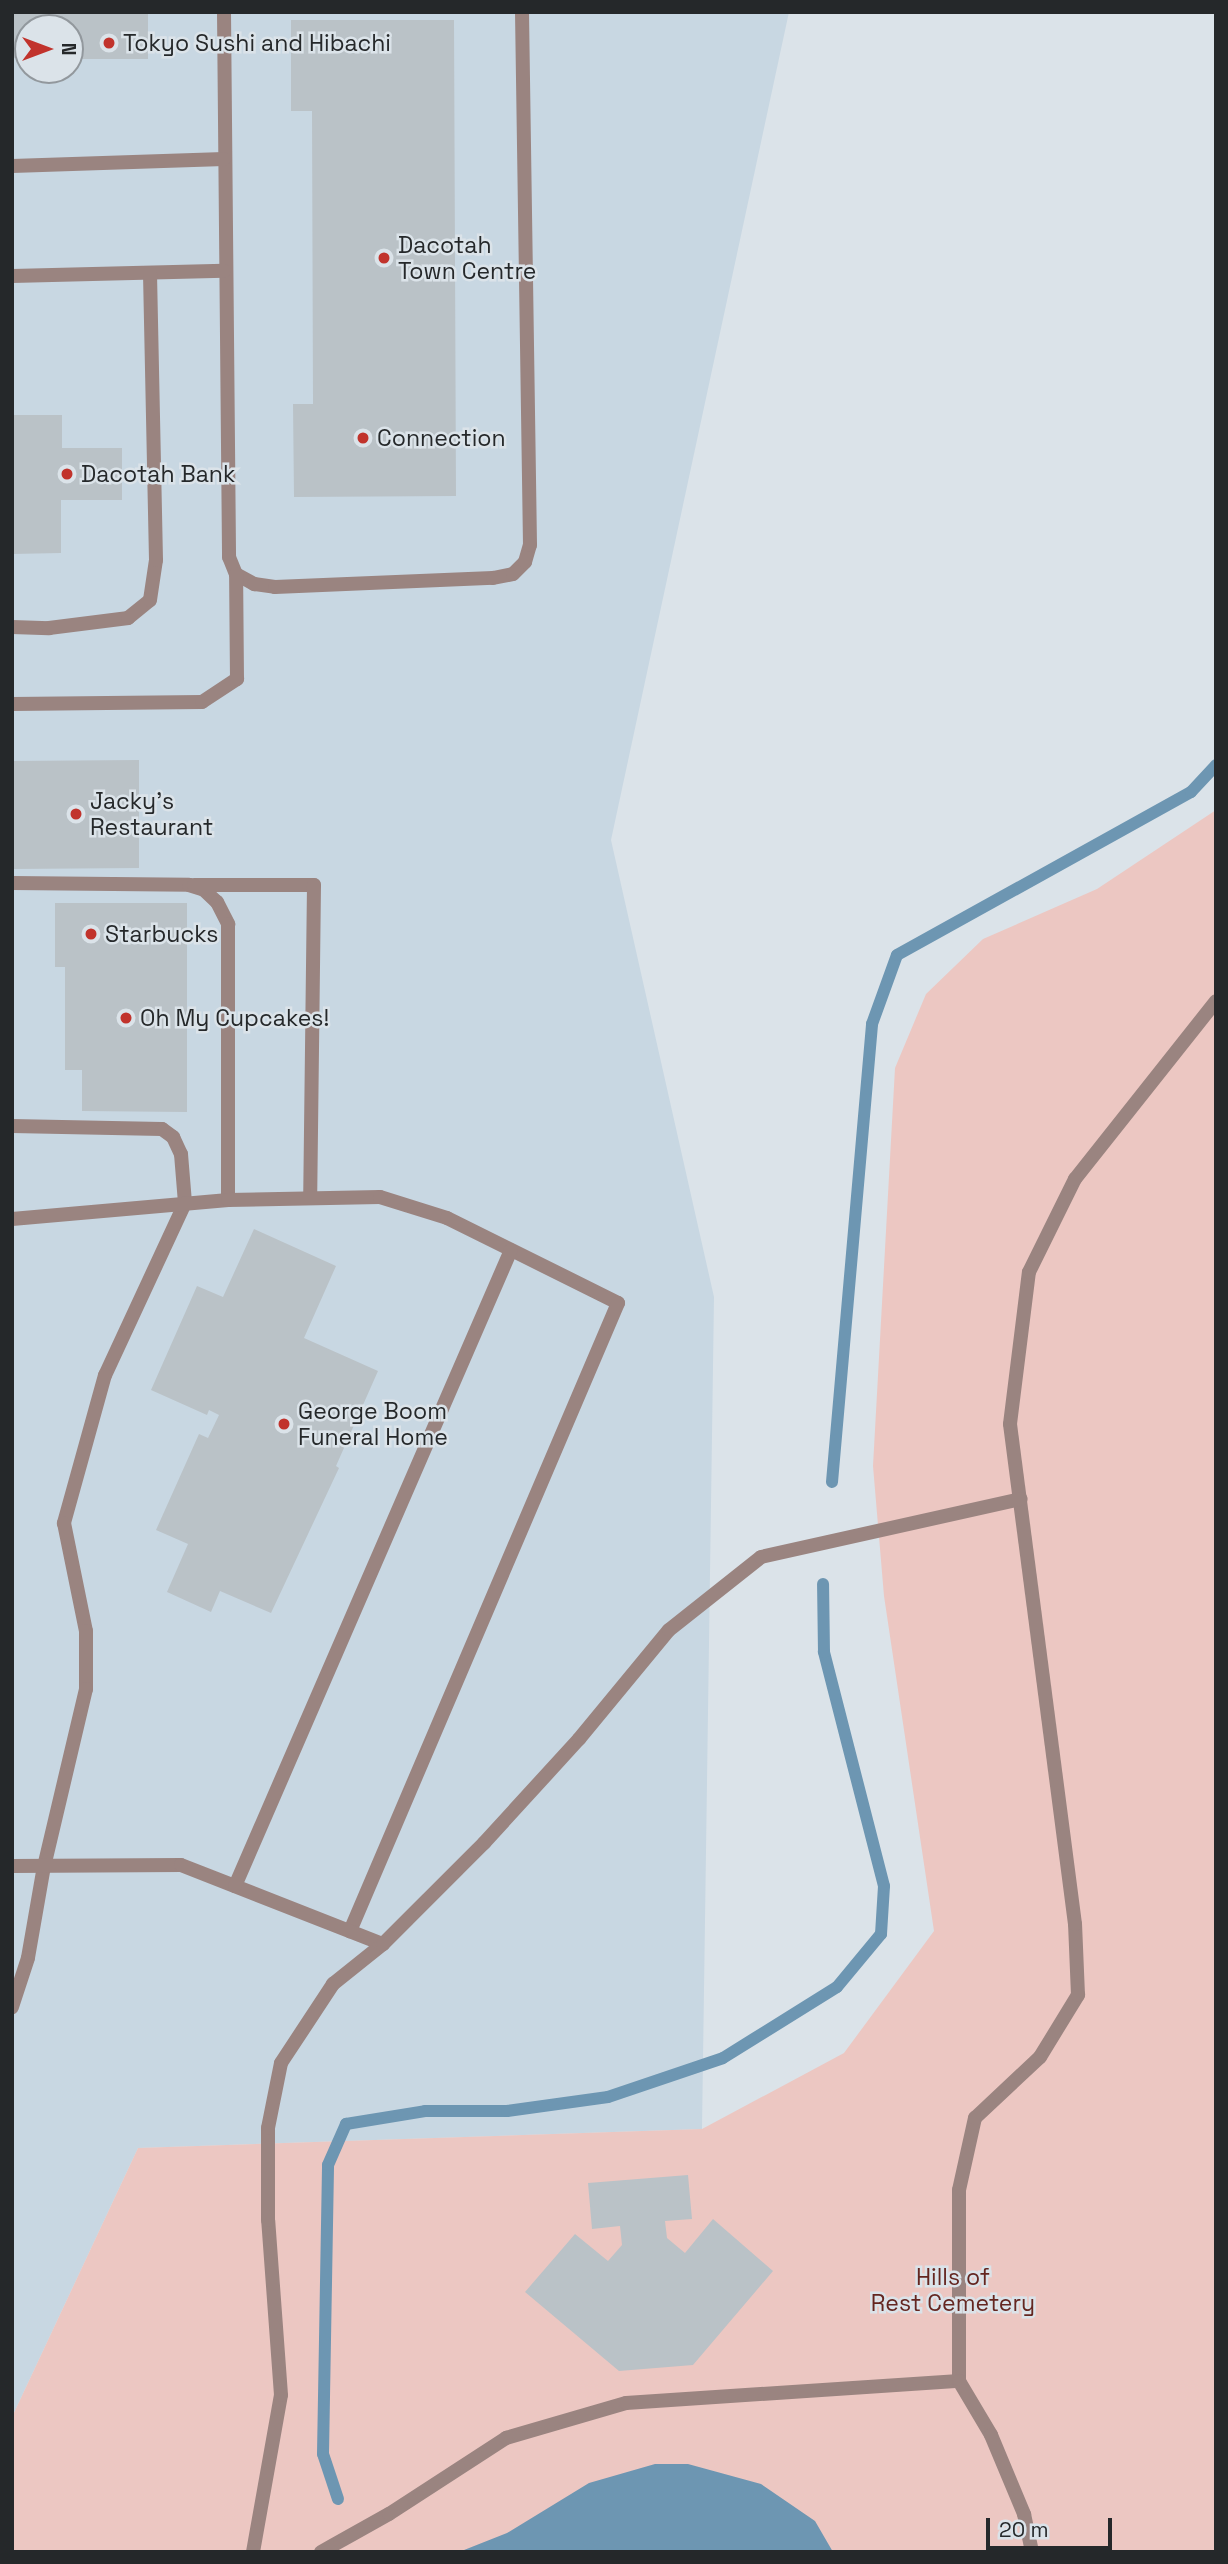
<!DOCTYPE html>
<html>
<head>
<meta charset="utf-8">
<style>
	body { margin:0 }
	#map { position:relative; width:1228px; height:2564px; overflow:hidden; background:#dbe3e9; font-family:"Space Grotesk",sans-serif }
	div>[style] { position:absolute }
	.built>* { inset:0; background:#c8d7e2 }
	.green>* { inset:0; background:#ecc7c2 }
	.water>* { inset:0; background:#6d96b2 }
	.stream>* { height:12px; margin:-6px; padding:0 6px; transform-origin:6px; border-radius:6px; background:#6d96b2 }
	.building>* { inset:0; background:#bac2c7 }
	.service>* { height:14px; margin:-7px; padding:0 7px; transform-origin:7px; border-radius:7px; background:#9a8480 }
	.dots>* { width:19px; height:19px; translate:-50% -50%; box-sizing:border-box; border:4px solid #dbe3e9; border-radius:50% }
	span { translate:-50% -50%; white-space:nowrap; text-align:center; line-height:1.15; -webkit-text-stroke:5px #dbe3e9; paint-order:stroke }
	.poi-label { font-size:23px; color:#25282a }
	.left { translate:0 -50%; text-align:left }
	.park-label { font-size:23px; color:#642620 }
	.frame { position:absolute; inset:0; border:14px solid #25282a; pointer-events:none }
	.north { position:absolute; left:14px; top:14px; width:70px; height:70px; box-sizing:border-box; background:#dbe3e9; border:2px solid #92989d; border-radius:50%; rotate:90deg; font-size:19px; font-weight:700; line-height:28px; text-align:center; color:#25282a }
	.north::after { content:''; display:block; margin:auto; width:24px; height:32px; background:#c1332c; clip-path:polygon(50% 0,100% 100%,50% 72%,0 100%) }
	.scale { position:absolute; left:986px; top:2518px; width:126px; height:32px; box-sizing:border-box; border:4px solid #25282a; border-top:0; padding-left:9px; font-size:21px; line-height:24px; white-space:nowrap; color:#25282a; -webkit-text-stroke:5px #dbe3e9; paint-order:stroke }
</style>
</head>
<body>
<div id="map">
	<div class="built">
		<div style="clip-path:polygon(evenodd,12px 12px,789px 12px,611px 840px,714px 1297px,702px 2129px,138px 2148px,12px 2417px,12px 12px,28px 28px,70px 28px,70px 70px,28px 70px,28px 28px)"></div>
	</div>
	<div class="green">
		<div style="clip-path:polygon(1216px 810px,1216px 2552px,12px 2552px,12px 2417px,138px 2148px,702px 2129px,844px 2053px,934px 1931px,884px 1596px,873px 1466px,895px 1068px,926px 994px,983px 939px,1097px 889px)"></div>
	</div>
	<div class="water">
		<div style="clip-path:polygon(655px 2464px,688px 2464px,761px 2484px,815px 2521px,833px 2552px,459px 2552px,507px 2533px,589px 2483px)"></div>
	</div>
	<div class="stream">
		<div style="left:832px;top:1482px;width:460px;rotate:-85deg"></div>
		<div style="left:872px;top:1024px;width:73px;rotate:-70.1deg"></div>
		<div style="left:897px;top:955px;width:336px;rotate:-29deg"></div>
		<div style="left:1191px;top:792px;width:37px;rotate:-47deg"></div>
		<div style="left:338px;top:2499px;width:47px;rotate:-108.4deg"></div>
		<div style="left:323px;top:2454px;width:289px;rotate:-89deg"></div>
		<div style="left:328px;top:2165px;width:45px;rotate:-66.3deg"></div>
		<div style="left:346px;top:2124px;width:80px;rotate:-9.3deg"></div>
		<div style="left:425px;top:2111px;width:82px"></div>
		<div style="left:507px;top:2111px;width:102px;rotate:-7.9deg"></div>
		<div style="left:608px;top:2097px;width:121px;rotate:-18.7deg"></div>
		<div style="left:723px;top:2058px;width:134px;rotate:-31.9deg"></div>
		<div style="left:837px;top:1987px;width:69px;rotate:-50.3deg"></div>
		<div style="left:881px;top:1934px;width:48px;rotate:-86.4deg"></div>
		<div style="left:884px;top:1886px;width:242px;rotate:-104.4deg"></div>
		<div style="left:824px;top:1652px;width:68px;rotate:-90.8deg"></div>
	</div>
	<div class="building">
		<div style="clip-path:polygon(12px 12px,148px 12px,148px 59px,70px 59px,70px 28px,28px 28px,28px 59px,12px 58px)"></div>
		<div style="clip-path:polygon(291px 20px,454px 20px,456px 496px,294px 497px,293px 404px,313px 404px,312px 111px,291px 111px)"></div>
		<div style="clip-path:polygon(12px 415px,62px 415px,62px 448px,122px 448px,122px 500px,61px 500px,61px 553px,12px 554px)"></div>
		<div style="clip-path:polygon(139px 760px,139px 868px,12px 869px,12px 761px)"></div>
		<div style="clip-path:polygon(55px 903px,187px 903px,187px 1112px,82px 1111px,82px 1070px,65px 1070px,65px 967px,55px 967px)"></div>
		<div style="clip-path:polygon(254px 1229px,336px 1266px,304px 1338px,378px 1371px,336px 1466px,339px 1468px,271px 1613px,220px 1591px,211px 1612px,167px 1592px,188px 1544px,156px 1530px,199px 1434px,208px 1438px,219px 1415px,209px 1410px,207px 1415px,151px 1390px,197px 1286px,223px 1297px)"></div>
		<div style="clip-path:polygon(688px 2175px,692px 2219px,665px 2221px,667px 2238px,685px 2253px,713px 2219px,773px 2271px,693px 2365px,619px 2371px,525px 2292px,575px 2234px,608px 2261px,622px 2245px,620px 2226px,592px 2229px,588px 2183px)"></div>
	</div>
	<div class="service">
		<div style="left:224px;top:12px;width:545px;rotate:89.47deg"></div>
		<div style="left:229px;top:557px;width:18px;rotate:68deg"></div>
		<div style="left:236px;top:574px;width:21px;rotate:29deg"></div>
		<div style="left:254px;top:584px;width:21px;rotate:8deg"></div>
		<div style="left:275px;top:587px;width:218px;rotate:-2.4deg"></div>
		<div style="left:493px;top:578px;width:20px;rotate:-11deg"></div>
		<div style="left:513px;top:574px;width:17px;rotate:-45deg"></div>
		<div style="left:525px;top:562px;width:18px;rotate:-74deg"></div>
		<div style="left:530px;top:545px;width:533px;rotate:-90.86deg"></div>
		<div style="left:12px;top:166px;width:212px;rotate:-1.9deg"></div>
		<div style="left:12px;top:276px;width:212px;rotate:-1.4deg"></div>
		<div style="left:12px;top:627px;width:37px;rotate:2deg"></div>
		<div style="left:49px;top:628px;width:80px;rotate:-7.2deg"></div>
		<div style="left:128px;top:618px;width:28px;rotate:-39deg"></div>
		<div style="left:150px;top:600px;width:40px;rotate:-81.5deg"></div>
		<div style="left:156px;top:560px;width:287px;rotate:-91.2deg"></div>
		<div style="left:12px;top:704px;width:190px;rotate:-0.6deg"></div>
		<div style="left:202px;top:702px;width:42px;rotate:-33.3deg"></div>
		<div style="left:237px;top:679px;width:105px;rotate:-90.5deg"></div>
		<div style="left:12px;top:883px;width:177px;rotate:0.6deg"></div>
		<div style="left:189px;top:885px;width:16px;rotate:18deg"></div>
		<div style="left:204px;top:890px;width:18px;rotate:43deg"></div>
		<div style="left:217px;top:902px;width:25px;rotate:63deg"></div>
		<div style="left:228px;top:924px;width:276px;rotate:90deg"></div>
		<div style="left:194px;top:885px;width:120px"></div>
		<div style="left:314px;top:885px;width:312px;rotate:90.7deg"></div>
		<div style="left:12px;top:1126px;width:150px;rotate:1.1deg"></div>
		<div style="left:162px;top:1129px;width:14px;rotate:36deg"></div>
		<div style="left:173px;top:1137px;width:19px;rotate:65deg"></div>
		<div style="left:181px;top:1154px;width:49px;rotate:85.3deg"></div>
		<div style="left:185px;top:1203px;width:190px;rotate:114.9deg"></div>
		<div style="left:105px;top:1375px;width:154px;rotate:105.5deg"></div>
		<div style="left:64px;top:1523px;width:110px;rotate:78.5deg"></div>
		<div style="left:86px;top:1631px;width:58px;rotate:90deg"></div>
		<div style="left:86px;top:1689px;width:182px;rotate:103.3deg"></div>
		<div style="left:44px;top:1866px;width:93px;rotate:99.9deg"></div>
		<div style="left:28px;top:1958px;width:52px;rotate:108.1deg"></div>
		<div style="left:12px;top:1219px;width:217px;rotate:-5deg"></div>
		<div style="left:228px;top:1200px;width:152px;rotate:-1.1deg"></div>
		<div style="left:380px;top:1197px;width:70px;rotate:17.4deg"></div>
		<div style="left:447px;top:1218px;width:191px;rotate:26.4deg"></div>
		<div style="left:618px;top:1303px;width:683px;rotate:113.11deg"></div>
		<div style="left:12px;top:1866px;width:169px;rotate:-0.3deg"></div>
		<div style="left:181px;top:1865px;width:217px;rotate:21.4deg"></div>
		<div style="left:235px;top:1886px;width:693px;rotate:-66.54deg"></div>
		<div style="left:959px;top:2381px;width:191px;rotate:-90deg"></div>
		<div style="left:959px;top:2190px;width:74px;rotate:-77.5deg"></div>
		<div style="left:975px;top:2118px;width:89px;rotate:-43.2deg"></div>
		<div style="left:1040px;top:2057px;width:73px;rotate:-58.5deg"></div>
		<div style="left:1078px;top:1995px;width:71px;rotate:-92.4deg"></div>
		<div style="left:1075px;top:1924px;width:504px;rotate:-97.41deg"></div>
		<div style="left:1010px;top:1424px;width:153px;rotate:-82.9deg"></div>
		<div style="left:1029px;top:1272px;width:104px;rotate:-63.7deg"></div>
		<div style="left:1075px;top:1179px;width:227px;rotate:-51.6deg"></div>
		<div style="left:253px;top:2552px;width:159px;rotate:-79.9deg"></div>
		<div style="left:281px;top:2395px;width:175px;rotate:-94.2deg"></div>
		<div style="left:268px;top:2220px;width:92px;rotate:-90deg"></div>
		<div style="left:268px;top:2128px;width:66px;rotate:-78.7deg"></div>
		<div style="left:281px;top:2063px;width:95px;rotate:-56.6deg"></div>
		<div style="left:333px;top:1984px;width:64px;rotate:-38.7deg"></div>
		<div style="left:383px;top:1944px;width:143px;rotate:-45deg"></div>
		<div style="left:484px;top:1843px;width:141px;rotate:-47.6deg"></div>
		<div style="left:579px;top:1739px;width:141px;rotate:-50.5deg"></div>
		<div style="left:669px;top:1630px;width:117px;rotate:-38.4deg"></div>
		<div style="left:761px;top:1557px;width:266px;rotate:-12.6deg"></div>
		<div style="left:321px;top:2552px;width:78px;rotate:-29.2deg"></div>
		<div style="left:389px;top:2514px;width:140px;rotate:-33deg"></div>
		<div style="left:506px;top:2438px;width:125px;rotate:-16.3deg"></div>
		<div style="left:626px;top:2403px;width:334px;rotate:-3.8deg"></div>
		<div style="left:959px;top:2381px;width:63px;rotate:59.3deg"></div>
		<div style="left:991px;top:2435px;width:86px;rotate:67.3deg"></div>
		<div style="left:1024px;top:2514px;width:39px;rotate:78deg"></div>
	</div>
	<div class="dots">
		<div style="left:109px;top:43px;background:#c1332c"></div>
		<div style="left:384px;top:258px;background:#c1332c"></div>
		<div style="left:363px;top:438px;background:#c1332c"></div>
		<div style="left:67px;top:474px;background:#c1332c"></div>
		<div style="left:76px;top:814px;background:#c1332c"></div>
		<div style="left:91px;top:934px;background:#c1332c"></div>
		<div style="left:126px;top:1018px;background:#c1332c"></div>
		<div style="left:284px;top:1424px;background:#c1332c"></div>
	</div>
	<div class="poi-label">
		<span class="left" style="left:123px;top:43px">Tokyo Sushi and Hibachi</span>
		<span class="left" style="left:398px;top:258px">Dacotah<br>Town Centre</span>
		<span class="left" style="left:377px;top:438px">Connection</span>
		<span class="left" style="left:81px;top:474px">Dacotah Bank</span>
		<span class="left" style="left:90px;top:814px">Jacky's<br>Restaurant</span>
		<span class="left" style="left:105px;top:934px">Starbucks</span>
		<span class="left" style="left:140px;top:1018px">Oh My Cupcakes!</span>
		<span class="left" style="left:298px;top:1424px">George Boom<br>Funeral Home</span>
	</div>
	<div class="park-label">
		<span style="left:953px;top:2290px">Hills of<br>Rest Cemetery</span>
	</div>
	<div class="frame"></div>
	<div class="north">N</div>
	<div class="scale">20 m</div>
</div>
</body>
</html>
